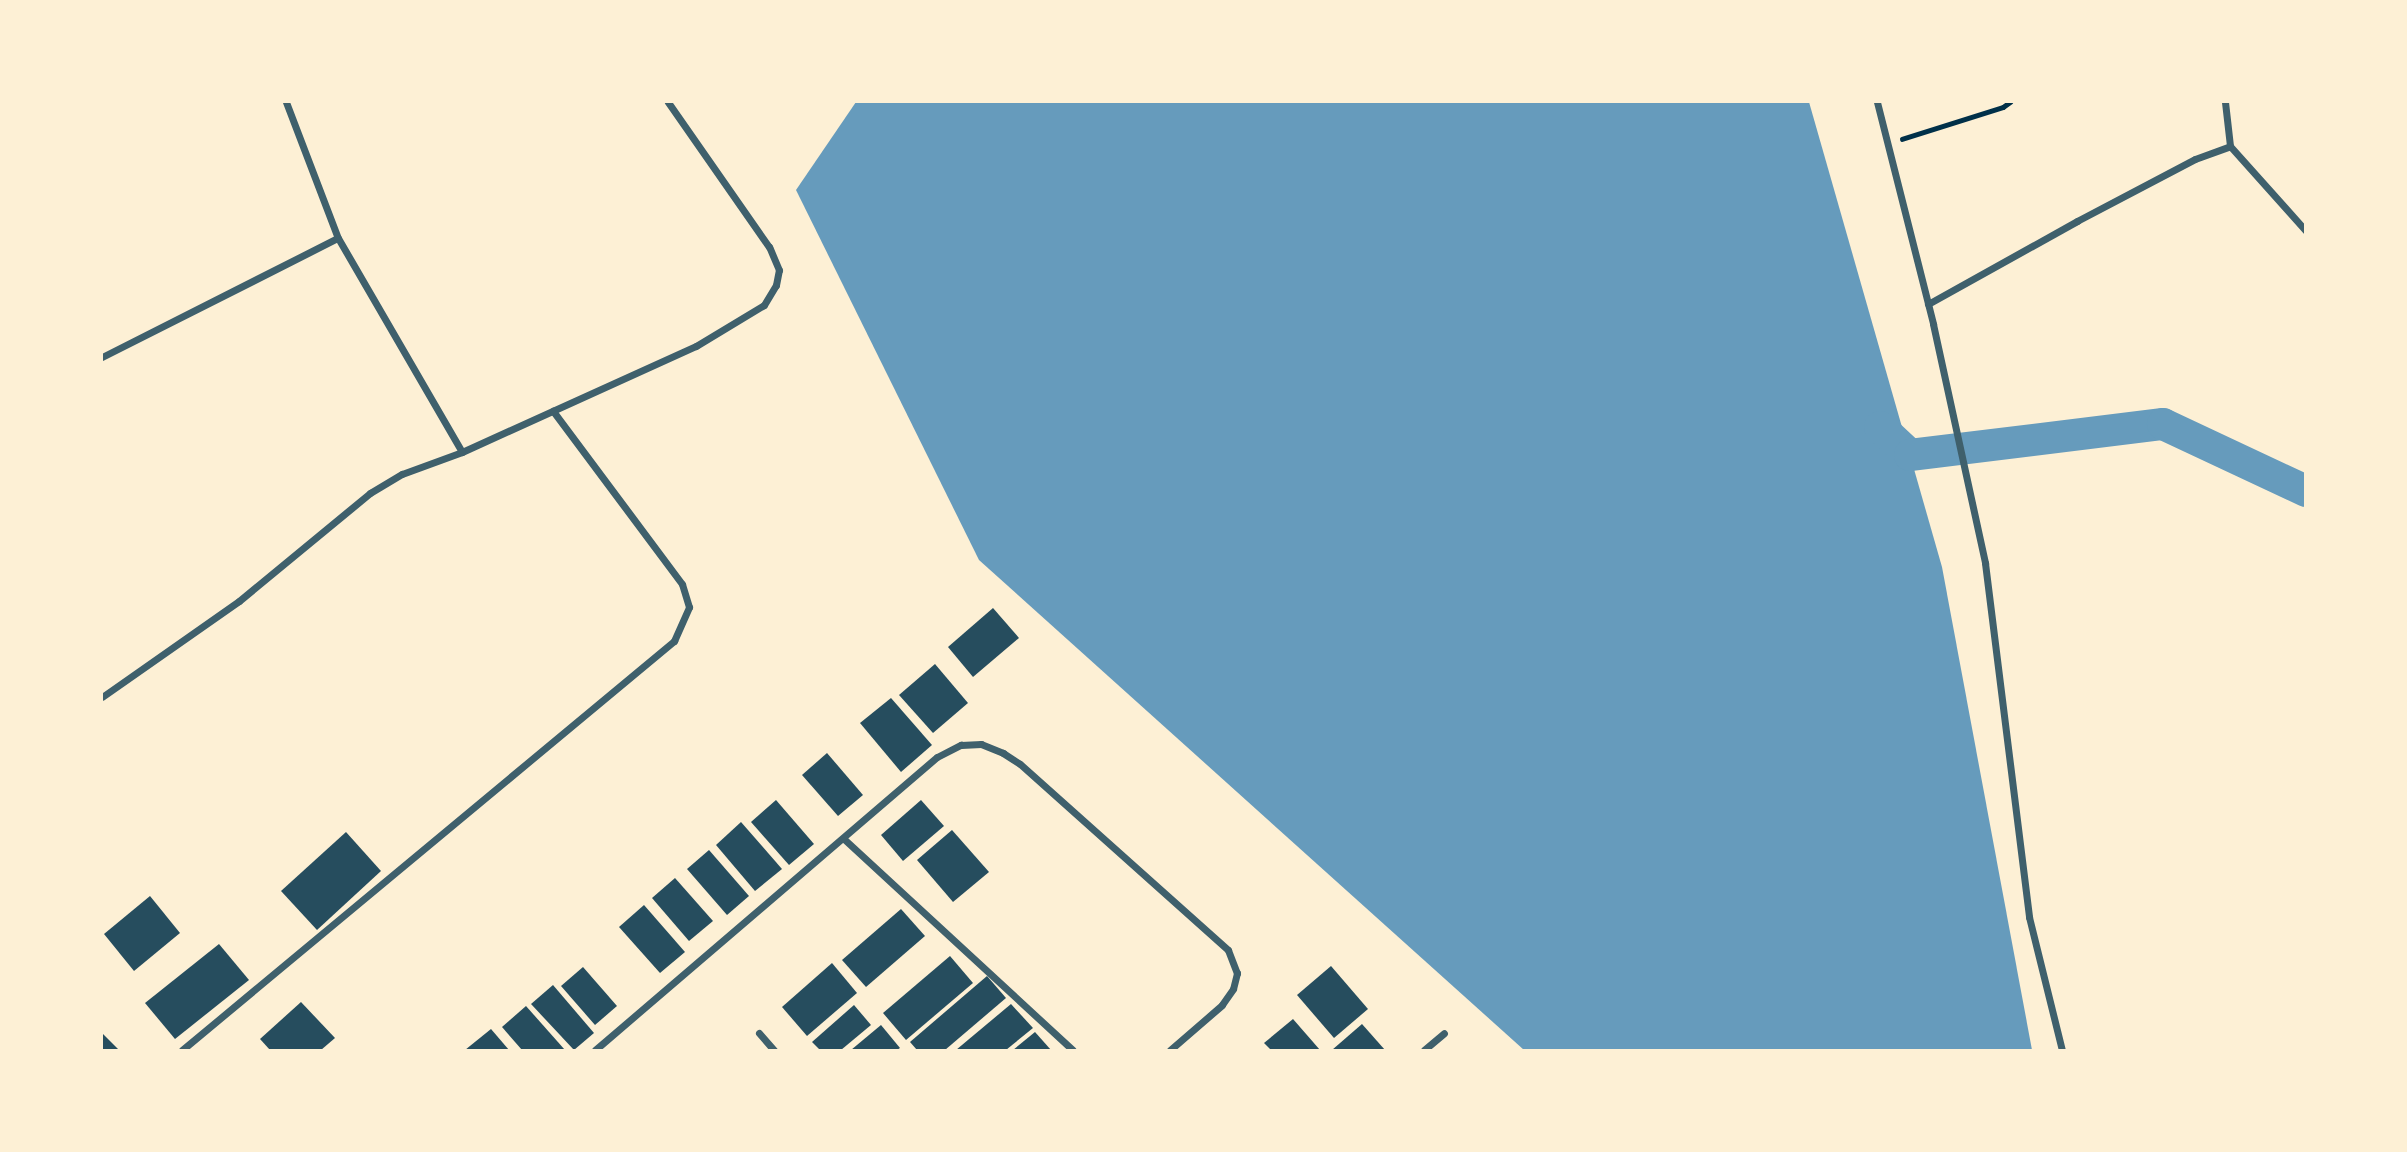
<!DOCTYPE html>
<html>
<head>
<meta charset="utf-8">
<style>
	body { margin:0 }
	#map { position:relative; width:2407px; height:1152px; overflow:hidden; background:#fdf0d5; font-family:"Exo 2",sans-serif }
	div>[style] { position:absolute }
	.water>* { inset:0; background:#669bbc }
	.canal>* { height:32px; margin:-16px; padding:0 16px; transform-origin:16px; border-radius:16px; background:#669bbc }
	.building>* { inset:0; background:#264d5e }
	.path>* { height:4.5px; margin:-2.25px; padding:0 2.25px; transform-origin:2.25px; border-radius:2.25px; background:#003049 }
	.minor>* { height:7px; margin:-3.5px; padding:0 3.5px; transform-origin:3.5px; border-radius:3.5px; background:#3f606c }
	span { translate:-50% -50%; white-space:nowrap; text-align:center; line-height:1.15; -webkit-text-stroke:6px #fdf0d5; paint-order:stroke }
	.frame { position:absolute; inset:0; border:103px solid #fdf0d5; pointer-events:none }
</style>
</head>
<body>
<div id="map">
	<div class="water">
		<div style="clip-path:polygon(856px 102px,1809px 102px,1942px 567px,2032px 1050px,1524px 1050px,979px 560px,796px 190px)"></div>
	</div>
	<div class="canal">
		<div style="left:1880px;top:427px;width:41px;rotate:43deg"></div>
		<div style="left:1910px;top:455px;width:255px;rotate:-7deg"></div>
		<div style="left:2163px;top:424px;width:158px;rotate:25.1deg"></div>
	</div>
	<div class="building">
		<div style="clip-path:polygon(993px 608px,1019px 638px,973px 677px,948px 647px)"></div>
		<div style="clip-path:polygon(935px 664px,968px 703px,933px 733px,899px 695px)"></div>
		<div style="clip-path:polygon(891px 698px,932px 745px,901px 772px,860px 723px)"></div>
		<div style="clip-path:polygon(827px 753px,863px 795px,838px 816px,802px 775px)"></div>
		<div style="clip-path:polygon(776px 800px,814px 844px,789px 865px,751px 822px)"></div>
		<div style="clip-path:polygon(921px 800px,944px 826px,903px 861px,881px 835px)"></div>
		<div style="clip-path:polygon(741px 822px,782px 869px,755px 891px,716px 845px)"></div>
		<div style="clip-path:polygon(952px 830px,989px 872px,953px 902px,917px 860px)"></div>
		<div style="clip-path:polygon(346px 832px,381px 871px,317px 930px,281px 891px)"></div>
		<div style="clip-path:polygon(709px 850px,749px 896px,727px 915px,687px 869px)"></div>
		<div style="clip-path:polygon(675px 878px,713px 921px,689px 941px,652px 898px)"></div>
		<div style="clip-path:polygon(150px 896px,180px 933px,134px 971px,104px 934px)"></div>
		<div style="clip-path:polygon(644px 905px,685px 952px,660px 973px,619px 927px)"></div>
		<div style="clip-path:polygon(901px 909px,925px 936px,866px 987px,842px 960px)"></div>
		<div style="clip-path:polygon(219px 944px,249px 980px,175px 1039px,145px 1003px)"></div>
		<div style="clip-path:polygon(950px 956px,973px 983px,906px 1040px,883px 1013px)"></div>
		<div style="clip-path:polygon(832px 963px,857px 993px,807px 1036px,782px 1007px)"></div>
		<div style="clip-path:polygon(1331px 966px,1368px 1009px,1334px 1038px,1297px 995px)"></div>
		<div style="clip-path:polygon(583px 967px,617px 1006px,595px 1025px,561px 986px)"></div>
		<div style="clip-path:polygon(987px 976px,1006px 998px,945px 1050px,917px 1050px,910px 1042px)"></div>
		<div style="clip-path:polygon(553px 985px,594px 1033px,574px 1050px,531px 1004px)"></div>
		<div style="clip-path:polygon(301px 1002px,335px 1038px,321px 1050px,270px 1050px,260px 1039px)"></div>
		<div style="clip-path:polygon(1011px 1004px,1033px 1028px,1006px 1050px,956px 1050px)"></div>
		<div style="clip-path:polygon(854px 1005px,871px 1025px,841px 1050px,820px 1050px,812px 1042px)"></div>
		<div style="clip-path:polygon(526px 1006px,565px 1050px,522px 1050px,502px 1027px)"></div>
		<div style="clip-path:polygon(1293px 1019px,1320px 1050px,1271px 1050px,1264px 1043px)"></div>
		<div style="clip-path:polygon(1362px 1024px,1385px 1050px,1332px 1050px)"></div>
		<div style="clip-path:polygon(881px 1025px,900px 1048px,897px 1050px,851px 1050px)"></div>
		<div style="clip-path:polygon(491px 1029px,509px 1050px,465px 1050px)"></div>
		<div style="clip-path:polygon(1035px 1032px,1051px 1050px,1013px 1050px)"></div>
		<div style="clip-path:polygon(103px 1034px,119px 1050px,102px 1050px)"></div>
	</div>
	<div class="path">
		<div style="left:1902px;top:139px;width:106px;rotate:-17.6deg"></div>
		<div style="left:2003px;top:107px;width:9px;rotate:-36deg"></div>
	</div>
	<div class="minor">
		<div style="left:286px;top:102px;width:146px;rotate:69.1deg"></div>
		<div style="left:1877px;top:102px;width:229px;rotate:75.8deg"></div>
		<div style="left:1933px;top:324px;width:245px;rotate:77.7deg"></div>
		<div style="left:1985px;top:563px;width:357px;rotate:82.9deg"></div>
		<div style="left:2029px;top:917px;width:137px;rotate:76.1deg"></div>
		<div style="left:2225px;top:102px;width:44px;rotate:83.5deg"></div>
		<div style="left:1928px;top:304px;width:171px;rotate:-29.1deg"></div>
		<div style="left:2077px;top:221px;width:133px;rotate:-27.7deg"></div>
		<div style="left:2195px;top:159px;width:37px;rotate:-20deg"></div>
		<div style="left:2230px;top:146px;width:114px;rotate:48.2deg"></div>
		<div style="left:102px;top:357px;width:264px;rotate:-26.8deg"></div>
		<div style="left:338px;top:238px;width:247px;rotate:59.9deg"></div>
		<div style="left:462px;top:452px;width:257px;rotate:-24.4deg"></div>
		<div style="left:696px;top:346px;width:79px;rotate:-31.1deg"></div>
		<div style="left:764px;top:305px;width:23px;rotate:-59deg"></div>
		<div style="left:776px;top:285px;width:15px;rotate:-79deg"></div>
		<div style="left:779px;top:270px;width:25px;rotate:-113deg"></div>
		<div style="left:769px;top:247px;width:177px;rotate:-124.9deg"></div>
		<div style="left:102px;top:697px;width:167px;rotate:-35deg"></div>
		<div style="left:239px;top:601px;width:170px;rotate:-39.5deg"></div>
		<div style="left:370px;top:493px;width:37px;rotate:-31deg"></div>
		<div style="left:402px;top:474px;width:64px;rotate:-20.1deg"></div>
		<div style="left:844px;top:839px;width:311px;rotate:42.7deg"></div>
		<div style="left:759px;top:1033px;width:23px;rotate:49deg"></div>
		<div style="left:182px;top:1050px;width:640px;rotate:-39.74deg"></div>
		<div style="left:674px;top:641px;width:37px;rotate:-66deg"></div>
		<div style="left:689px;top:607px;width:24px;rotate:-107deg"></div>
		<div style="left:682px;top:584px;width:216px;rotate:-126.7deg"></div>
		<div style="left:595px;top:1050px;width:450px;rotate:-40.6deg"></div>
		<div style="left:937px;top:757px;width:27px;rotate:-27deg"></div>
		<div style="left:961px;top:745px;width:20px;rotate:-3deg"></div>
		<div style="left:981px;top:744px;width:24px;rotate:22deg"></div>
		<div style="left:1003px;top:753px;width:20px;rotate:33deg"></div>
		<div style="left:1020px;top:764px;width:279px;rotate:41.8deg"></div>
		<div style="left:1228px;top:950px;width:25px;rotate:69deg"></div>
		<div style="left:1237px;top:973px;width:16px;rotate:104deg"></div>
		<div style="left:1233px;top:989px;width:19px;rotate:125deg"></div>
		<div style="left:1222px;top:1005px;width:69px;rotate:139.1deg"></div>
		<div style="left:1424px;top:1050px;width:26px;rotate:-40deg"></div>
	</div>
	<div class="frame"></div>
</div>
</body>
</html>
